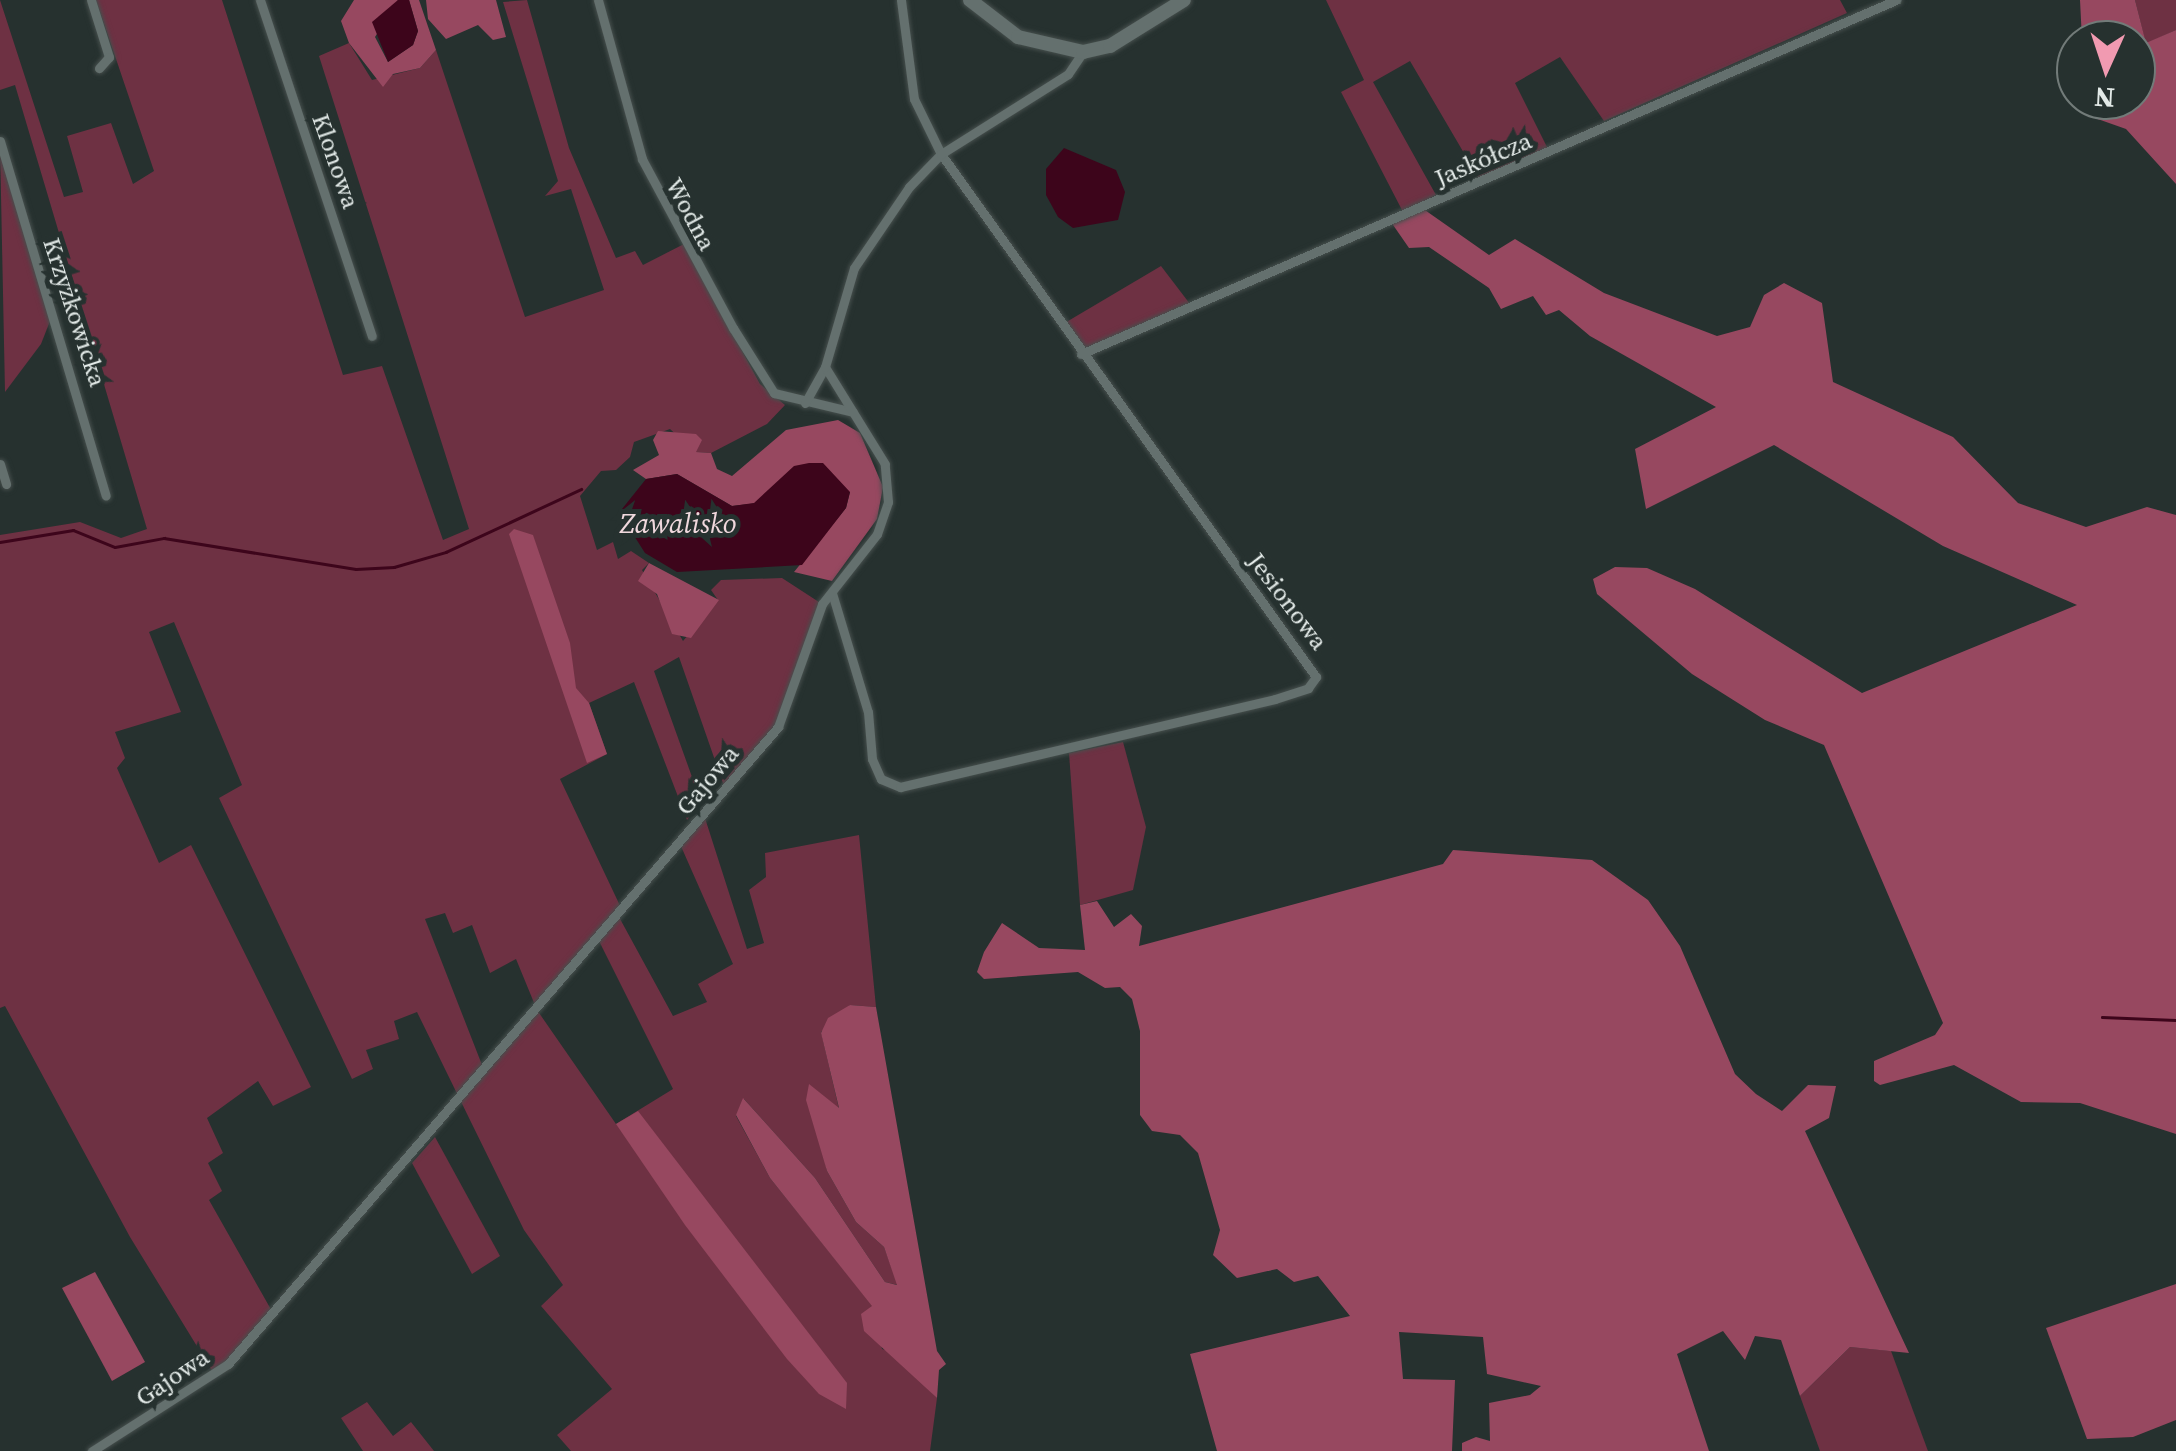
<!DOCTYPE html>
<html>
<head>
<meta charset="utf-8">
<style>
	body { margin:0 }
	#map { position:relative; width:2176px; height:1451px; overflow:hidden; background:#26312f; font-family:"Source Serif 4",serif }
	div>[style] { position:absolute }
	.green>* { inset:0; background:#6e3143 }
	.forest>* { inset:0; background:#974860 }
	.water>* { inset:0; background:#3d051b }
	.stream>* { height:2.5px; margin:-1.25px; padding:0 1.25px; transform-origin:1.25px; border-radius:1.25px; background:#3d051b }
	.roads { filter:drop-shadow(0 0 2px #464f4d) drop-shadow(0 0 2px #464f4d) }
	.street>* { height:9px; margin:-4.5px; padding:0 4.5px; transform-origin:4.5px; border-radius:4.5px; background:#64706e }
	.secondary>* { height:14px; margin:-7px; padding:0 7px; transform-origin:7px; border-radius:7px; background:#64706e }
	span { translate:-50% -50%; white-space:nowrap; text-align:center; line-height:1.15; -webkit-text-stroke:10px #26312f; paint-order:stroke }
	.street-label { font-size:25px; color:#e3eae8 }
	.water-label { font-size:28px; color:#f0d8dd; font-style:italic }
	.north { position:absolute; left:2056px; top:20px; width:100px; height:100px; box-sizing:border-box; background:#26312f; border:2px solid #727b79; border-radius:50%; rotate:183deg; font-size:28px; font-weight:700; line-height:40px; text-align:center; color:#e3eae8 }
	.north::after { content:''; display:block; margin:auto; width:35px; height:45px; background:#f19ab1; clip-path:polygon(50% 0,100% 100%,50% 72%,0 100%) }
</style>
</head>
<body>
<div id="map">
	<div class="green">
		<div style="clip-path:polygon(evenodd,0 0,64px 197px,83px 192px,67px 136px,111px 123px,133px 184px,154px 171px,96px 0,222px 0,343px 375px,382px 366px,443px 540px,469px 529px,319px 56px,349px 43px,372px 80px,420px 68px,436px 50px,525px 317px,604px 290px,571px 189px,545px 196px,558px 181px,503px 2px,527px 0,569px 148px,616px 258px,635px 251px,643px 265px,684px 244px,760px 384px,785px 405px,767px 424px,711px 453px,695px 452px,670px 429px,634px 442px,630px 457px,616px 470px,601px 471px,580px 496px,597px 550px,613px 542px,618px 559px,631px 551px,649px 563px,642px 570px,683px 641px,718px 600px,711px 590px,721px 580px,782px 578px,822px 604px,778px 727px,725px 789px,679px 657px,654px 671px,701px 802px,687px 820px,634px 682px,589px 703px,607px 754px,560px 779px,623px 912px,619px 917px,673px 1016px,707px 1002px,698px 984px,733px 964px,680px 844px,704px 815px,747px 949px,764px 943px,749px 890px,766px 877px,765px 853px,859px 835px,876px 1007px,850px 1005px,821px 1032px,839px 1109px,809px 1085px,827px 1171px,856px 1222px,884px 1247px,898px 1285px,885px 1282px,815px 1178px,744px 1099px,736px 1116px,770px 1178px,873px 1306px,882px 1349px,895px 1353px,937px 1398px,930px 1451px,571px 1451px,557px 1435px,612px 1389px,541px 1306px,563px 1285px,524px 1230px,417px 1012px,394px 1021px,399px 1039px,366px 1050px,373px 1069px,352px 1079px,219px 798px,242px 785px,174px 622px,149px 632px,181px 712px,115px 732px,125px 758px,117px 768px,159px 863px,191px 845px,311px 1087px,273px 1106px,258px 1081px,207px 1118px,223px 1153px,208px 1163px,222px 1191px,209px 1200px,273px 1313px,214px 1374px,130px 1237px,5px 1006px,0 1008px,0 535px,80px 522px,121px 538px,147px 529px,15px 85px,0 90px,0 0,445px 913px,453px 933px,472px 925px,490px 973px,516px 959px,537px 1010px,484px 1070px,425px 919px,445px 913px,0 0,599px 941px,673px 1089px,616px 1124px,537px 1010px,599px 941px)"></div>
		<div style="clip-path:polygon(1326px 0,1840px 0,1847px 13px,1604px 121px,1560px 57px,1515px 83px,1548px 149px,1478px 177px,1410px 61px,1373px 82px,1436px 195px,1403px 212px,1341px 92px,1364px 80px)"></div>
		<div style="clip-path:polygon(2135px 0,2176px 0,2176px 30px,2146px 44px)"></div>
		<div style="clip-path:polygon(0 145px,52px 316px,41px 344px,5px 392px)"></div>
		<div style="clip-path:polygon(1161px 266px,1190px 304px,1083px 349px,1063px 324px)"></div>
		<div style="clip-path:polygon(1123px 742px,1146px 827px,1133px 890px,1080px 905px,1069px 753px)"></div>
		<div style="clip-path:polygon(435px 1137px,500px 1256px,472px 1274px,412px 1163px)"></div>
		<div style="clip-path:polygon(1850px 1347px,1891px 1351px,1928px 1451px,1820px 1451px,1800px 1396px)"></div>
		<div style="clip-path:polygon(367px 1402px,393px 1436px,411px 1422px,434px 1451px,363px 1451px,341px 1418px)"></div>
	</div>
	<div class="forest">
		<div style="clip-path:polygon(354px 0,398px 0,375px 37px,388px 62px,413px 45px,418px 31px,409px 0,419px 0,436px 50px,420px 68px,393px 74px,383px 87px,349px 43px,341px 21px)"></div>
		<div style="clip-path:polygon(426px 0,496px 0,506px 37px,493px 40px,478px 25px,446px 39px,428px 19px)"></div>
		<div style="clip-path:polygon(2080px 0,2135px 0,2146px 43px,2176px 30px,2176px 184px,2126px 129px,2092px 117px,2080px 100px,2136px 100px,2136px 40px,2082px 40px)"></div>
		<div style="clip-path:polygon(1422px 208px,1489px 255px,1515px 239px,1604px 293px,1717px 336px,1750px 327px,1764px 295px,1784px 283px,1822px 303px,1833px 382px,1953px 437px,2018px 503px,2086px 527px,2147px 507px,2176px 515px,2176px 1134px,2080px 1103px,2021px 1102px,1954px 1065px,1880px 1085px,1874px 1081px,1874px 1061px,1935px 1035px,1943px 1023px,1824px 745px,1765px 720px,1692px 674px,1597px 594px,1593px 579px,1615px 567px,1647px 568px,1695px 589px,1862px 693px,2077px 605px,1943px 546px,1774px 445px,1646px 509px,1635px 449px,1716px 407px,1590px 336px,1559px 310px,1546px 315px,1533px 296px,1501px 309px,1489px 288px,1429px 247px,1409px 248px,1391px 222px)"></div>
		<div style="clip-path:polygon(838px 420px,860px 433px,883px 487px,877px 519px,832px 581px,794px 572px,846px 508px,850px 492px,732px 506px,677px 474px,646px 479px,633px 470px,659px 455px,653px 440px,658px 431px,696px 434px,702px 440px,696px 452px,711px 453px,717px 469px,732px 476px,786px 430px)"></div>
		<div style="clip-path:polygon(514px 529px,533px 535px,570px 643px,576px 688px,589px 703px,607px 754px,587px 763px,509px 534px)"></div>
		<div style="clip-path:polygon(649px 563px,719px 600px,691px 638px,672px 634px,657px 594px,638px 581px)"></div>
		<div style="clip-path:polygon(1453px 850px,1592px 860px,1648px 900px,1680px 946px,1735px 1074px,1756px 1094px,1782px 1111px,1808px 1085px,1836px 1086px,1829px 1118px,1805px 1131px,1909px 1353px,1850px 1347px,1800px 1396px,1781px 1340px,1755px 1336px,1745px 1360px,1723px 1331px,1677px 1354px,1709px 1451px,1462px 1451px,1462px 1443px,1476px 1437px,1490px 1441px,1489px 1403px,1530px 1395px,1541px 1386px,1487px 1374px,1483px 1337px,1399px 1332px,1403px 1379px,1455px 1380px,1452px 1451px,1217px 1451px,1190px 1354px,1350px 1316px,1318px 1276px,1294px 1282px,1277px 1269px,1237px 1278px,1213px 1255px,1220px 1230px,1198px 1153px,1180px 1135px,1152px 1131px,1140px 1115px,1140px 1031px,1132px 999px,1120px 987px,1105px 988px,1078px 972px,984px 979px,977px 972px,984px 952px,1002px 923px,1039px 948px,1085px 950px,1080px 905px,1097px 901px,1114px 927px,1131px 914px,1142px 926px,1139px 946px,1443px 864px)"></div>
		<div style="clip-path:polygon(850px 1005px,876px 1007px,937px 1351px,946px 1364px,939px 1370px,937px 1398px,864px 1331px,861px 1314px,872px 1306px,770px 1178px,736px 1115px,743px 1098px,815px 1178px,885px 1282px,897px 1285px,884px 1247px,856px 1222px,827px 1171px,806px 1100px,809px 1084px,839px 1108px,821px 1033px,828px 1018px)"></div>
		<div style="clip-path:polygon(638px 1111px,847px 1383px,846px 1409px,819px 1394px,787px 1359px,685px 1225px,616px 1124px)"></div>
		<div style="clip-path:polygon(95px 1272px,145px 1362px,112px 1381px,62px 1288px)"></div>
		<div style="clip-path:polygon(2176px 1284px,2176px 1420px,2133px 1437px,2087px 1439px,2046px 1328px)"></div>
	</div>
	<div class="water">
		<div style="clip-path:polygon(398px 0,409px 0,418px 31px,413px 45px,388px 62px,372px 22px)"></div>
		<div style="clip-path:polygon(1064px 148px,1116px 170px,1125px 192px,1118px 220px,1073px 228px,1058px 217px,1046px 195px,1046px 169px)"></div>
		<div style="clip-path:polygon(809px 463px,823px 463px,850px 492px,846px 508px,802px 565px,677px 572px,645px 553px,626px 523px,622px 509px,646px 479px,677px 474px,732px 506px,754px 503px,794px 466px)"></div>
	</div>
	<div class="stream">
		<div style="left:0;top:542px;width:74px;rotate:-9.3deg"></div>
		<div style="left:73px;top:530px;width:45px;rotate:22deg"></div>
		<div style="left:115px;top:547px;width:50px;rotate:-10.4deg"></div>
		<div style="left:164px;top:538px;width:194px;rotate:9.2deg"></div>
		<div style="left:356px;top:569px;width:38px;rotate:-3deg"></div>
		<div style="left:394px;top:567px;width:54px;rotate:-16.1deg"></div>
		<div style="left:446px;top:552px;width:149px;rotate:-25deg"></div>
		<div style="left:2102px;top:1017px;width:74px;rotate:2.3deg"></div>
	</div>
	<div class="roads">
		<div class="street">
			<div style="left:91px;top:0;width:60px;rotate:72.5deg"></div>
			<div style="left:109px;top:57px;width:15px;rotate:132deg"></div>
			<div style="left:260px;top:0;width:354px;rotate:71.6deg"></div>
			<div style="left:598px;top:0;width:165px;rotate:74.5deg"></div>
			<div style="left:642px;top:159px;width:192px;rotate:61.7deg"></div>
			<div style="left:733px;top:328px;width:77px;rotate:57.8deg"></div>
			<div style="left:774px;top:393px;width:81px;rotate:13.5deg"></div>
			<div style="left:0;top:141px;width:370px;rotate:73.4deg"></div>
			<div style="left:1081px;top:354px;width:889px;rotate:-23.48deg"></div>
			<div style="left:805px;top:403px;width:41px;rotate:-60.9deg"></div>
			<div style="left:0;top:464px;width:21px;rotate:73deg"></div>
			<div style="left:832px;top:593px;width:124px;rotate:73.2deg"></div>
			<div style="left:868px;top:712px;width:47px;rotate:85.1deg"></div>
			<div style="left:872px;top:759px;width:22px;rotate:66deg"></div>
			<div style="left:881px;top:779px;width:21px;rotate:23deg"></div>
			<div style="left:900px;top:787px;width:385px;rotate:-13.2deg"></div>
			<div style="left:1275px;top:699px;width:35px;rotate:-18deg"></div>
			<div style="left:1308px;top:688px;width:14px;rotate:-54deg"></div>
			<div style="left:1316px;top:677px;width:644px;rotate:-125.64deg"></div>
			<div style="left:941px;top:154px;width:61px;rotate:-116.1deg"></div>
			<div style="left:914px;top:99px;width:100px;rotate:-97.5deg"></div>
			<div style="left:92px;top:1451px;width:161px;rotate:-32.6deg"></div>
			<div style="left:228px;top:1364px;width:842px;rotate:-49.19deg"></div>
			<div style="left:778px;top:727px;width:131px;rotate:-70.3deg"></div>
			<div style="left:822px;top:604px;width:89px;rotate:-51.8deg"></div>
			<div style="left:877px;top:534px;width:34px;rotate:-71deg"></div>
			<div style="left:888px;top:502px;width:38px;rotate:-95deg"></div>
			<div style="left:885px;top:464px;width:114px;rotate:-121.7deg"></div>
			<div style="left:825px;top:367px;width:103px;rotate:-73.7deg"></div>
			<div style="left:854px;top:268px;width:98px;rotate:-55.8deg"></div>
			<div style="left:909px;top:187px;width:46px;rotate:-45.9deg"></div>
			<div style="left:941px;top:154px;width:150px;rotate:-32.2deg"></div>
			<div style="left:1068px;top:74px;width:27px;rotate:-56deg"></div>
		</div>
		<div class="secondary">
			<div style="left:970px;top:0;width:61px;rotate:37.6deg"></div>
			<div style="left:1018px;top:37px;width:67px;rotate:13deg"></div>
			<div style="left:1083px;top:52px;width:28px;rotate:-13deg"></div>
			<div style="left:1110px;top:46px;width:87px;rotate:-31.9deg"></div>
		</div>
	</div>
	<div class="street-label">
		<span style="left:1483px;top:159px;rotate:-23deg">Jaskółcza</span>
		<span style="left:336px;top:161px;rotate:71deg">Klonowa</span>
		<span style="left:691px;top:214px;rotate:62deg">Wodna</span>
		<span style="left:75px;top:312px;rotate:72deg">Krzyżkowicka</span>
		<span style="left:1288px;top:601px;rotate:53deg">Jesionowa</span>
		<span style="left:707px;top:780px;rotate:-50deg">Gajowa</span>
		<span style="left:172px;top:1377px;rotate:-34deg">Gajowa</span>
	</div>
	<div class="water-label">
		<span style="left:678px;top:523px">Zawalisko</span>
	</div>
	<div class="north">N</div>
</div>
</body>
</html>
